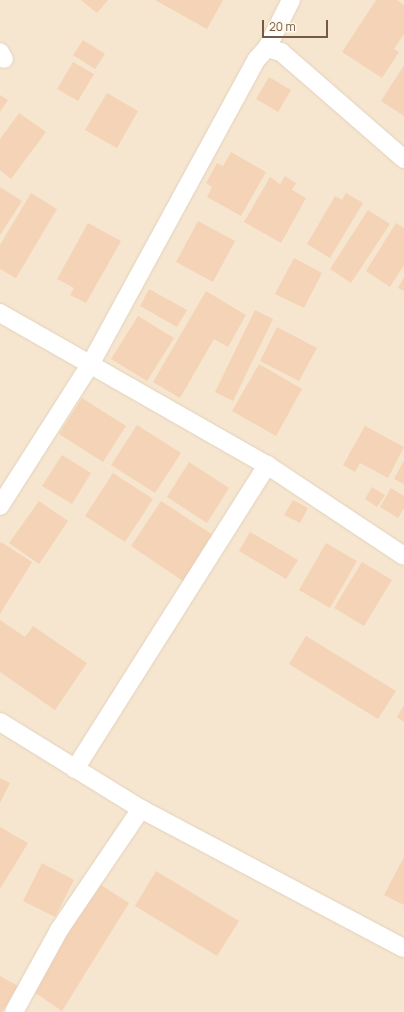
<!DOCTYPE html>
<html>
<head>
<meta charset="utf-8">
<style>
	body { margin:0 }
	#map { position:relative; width:404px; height:1012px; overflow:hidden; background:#fef4e1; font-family:Manrope,sans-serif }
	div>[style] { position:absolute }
	.residential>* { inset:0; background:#f6e6cf }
	.building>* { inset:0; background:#f5d3b6 }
	.roads { filter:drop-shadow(0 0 1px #e2d0bc) drop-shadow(0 0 1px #e2d0bc) }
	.street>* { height:18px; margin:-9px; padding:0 9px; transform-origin:9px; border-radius:9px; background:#fff }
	span { translate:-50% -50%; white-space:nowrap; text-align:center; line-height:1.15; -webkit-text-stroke:3px #fff7e8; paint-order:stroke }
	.scale { position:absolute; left:262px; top:20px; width:66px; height:18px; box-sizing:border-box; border:2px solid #765a46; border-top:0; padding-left:5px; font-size:12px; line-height:14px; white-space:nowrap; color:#765a46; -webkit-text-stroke:3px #fff7e8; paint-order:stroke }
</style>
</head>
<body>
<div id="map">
	<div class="residential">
		<div style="clip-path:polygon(0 0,404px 0,404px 1012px,0 1012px)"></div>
	</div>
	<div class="building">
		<div style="clip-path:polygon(81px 0,108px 0,97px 13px)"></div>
		<div style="clip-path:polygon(155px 0,223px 0,207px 29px)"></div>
		<div style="clip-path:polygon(376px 0,397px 0,404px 5px,404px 34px,394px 49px,399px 52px,382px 78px,342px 52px)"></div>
		<div style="clip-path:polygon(83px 40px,105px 54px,95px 69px,73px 55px)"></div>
		<div style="clip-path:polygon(73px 62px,94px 74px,78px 101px,57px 89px)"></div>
		<div style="clip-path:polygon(404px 65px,404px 116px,381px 101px)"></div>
		<div style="clip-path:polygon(269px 77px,291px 90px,278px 112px,256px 99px)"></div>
		<div style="clip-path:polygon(107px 93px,138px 111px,117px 148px,85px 130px)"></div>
		<div style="clip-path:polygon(0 95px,8px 100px,0 112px)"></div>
		<div style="clip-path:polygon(19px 113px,46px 132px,11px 179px,0 170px,0 139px)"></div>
		<div style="clip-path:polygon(231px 152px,266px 172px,241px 216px,207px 197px,212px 187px,206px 183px,217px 163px,223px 166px)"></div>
		<div style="clip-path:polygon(285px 176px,296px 183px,292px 190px,306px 198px,281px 243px,244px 222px,270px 177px,280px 184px)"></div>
		<div style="clip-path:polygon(0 187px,22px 201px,0 235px)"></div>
		<div style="clip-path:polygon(31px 193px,57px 209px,16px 278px,0 269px,0 245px)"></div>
		<div style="clip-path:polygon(346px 193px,363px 203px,330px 258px,307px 244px,335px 196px,342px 200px)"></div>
		<div style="clip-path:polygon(368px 210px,390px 224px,351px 283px,330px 269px)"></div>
		<div style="clip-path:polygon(198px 221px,235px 241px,213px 282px,176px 262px)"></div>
		<div style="clip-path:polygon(88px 223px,121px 241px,86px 303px,70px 295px,74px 288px,57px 279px)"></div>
		<div style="clip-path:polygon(396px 223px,404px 228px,404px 265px,390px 287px,366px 271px)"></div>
		<div style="clip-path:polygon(294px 258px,322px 273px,304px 308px,275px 294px)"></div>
		<div style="clip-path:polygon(404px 277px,404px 291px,398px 288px)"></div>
		<div style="clip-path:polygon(149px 289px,187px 310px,177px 327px,140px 306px)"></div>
		<div style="clip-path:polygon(206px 291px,246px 315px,228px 347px,214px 339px,180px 398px,153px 382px)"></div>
		<div style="clip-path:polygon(255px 310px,273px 319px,233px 401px,215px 392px)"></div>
		<div style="clip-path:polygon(138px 316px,174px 338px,147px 381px,111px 359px)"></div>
		<div style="clip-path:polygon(277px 327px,317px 348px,299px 381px,260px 361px)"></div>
		<div style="clip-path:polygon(259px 364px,302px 389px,276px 436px,232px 411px)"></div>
		<div style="clip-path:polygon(82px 398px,126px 426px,103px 462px,59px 434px)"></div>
		<div style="clip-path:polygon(137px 425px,181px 453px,155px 493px,111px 465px)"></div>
		<div style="clip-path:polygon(365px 426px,404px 447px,388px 478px,360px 463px,355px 472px,343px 465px)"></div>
		<div style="clip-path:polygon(62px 455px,91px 473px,72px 504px,42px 486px)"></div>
		<div style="clip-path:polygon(404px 460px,404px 484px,394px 479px)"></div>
		<div style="clip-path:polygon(189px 462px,229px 488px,207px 523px,167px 497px)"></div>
		<div style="clip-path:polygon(113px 473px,153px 499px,125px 542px,85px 516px)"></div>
		<div style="clip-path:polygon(372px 487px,385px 495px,377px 507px,365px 499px)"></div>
		<div style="clip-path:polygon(391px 488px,404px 496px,404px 508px,398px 518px,380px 507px)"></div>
		<div style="clip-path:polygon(293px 500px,308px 508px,300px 523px,284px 515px)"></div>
		<div style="clip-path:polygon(39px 501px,68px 521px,39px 564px,9px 543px)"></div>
		<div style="clip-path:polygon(161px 501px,213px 535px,183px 581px,131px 546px)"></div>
		<div style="clip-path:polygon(250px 532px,298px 560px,286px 579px,239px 551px)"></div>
		<div style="clip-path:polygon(1px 542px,32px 562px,0 614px,0 544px)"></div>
		<div style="clip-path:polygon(326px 543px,357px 561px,330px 608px,299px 590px)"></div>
		<div style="clip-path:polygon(362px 562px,392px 580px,364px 626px,334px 608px)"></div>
		<div style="clip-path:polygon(0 620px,25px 637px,33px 626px,87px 663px,55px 710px,0 672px)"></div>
		<div style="clip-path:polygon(306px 636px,396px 691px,378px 719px,289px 664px)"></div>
		<div style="clip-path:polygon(404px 705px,404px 722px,397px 717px)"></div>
		<div style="clip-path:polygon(0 778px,10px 783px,0 803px)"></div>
		<div style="clip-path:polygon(0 827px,28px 843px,0 889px)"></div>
		<div style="clip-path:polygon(404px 857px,404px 905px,384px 895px)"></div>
		<div style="clip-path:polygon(42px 863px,74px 880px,55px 917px,23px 901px)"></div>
		<div style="clip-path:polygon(156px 871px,239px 921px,217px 956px,135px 906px)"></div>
		<div style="clip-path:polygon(98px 883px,129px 903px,62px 1011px,31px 990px)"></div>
		<div style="clip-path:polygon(0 976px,18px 986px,2px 1012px,0 1012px)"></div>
	</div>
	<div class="roads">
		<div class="street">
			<div style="left:267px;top:48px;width:15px;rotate:16deg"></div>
			<div style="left:281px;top:52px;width:163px;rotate:41deg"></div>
			<div style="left:0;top:52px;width:8px;rotate:60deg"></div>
			<div style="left:0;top:313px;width:307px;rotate:29.7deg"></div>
			<div style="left:267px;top:465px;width:164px;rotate:33.6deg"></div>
			<div style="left:0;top:506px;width:169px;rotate:-57.5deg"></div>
			<div style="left:91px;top:363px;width:346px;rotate:-61.4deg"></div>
			<div style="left:257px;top:59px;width:15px;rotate:-48deg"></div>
			<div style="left:267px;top:48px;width:54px;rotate:-63.4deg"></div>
			<div style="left:0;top:722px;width:166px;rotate:31.7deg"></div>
			<div style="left:141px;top:809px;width:297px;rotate:27.9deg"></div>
			<div style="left:75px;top:769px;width:360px;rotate:-57.7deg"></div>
			<div style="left:14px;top:1012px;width:94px;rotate:-61.2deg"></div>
			<div style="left:59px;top:930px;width:146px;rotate:-55.9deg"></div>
		</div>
	</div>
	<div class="scale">20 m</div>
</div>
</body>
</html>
